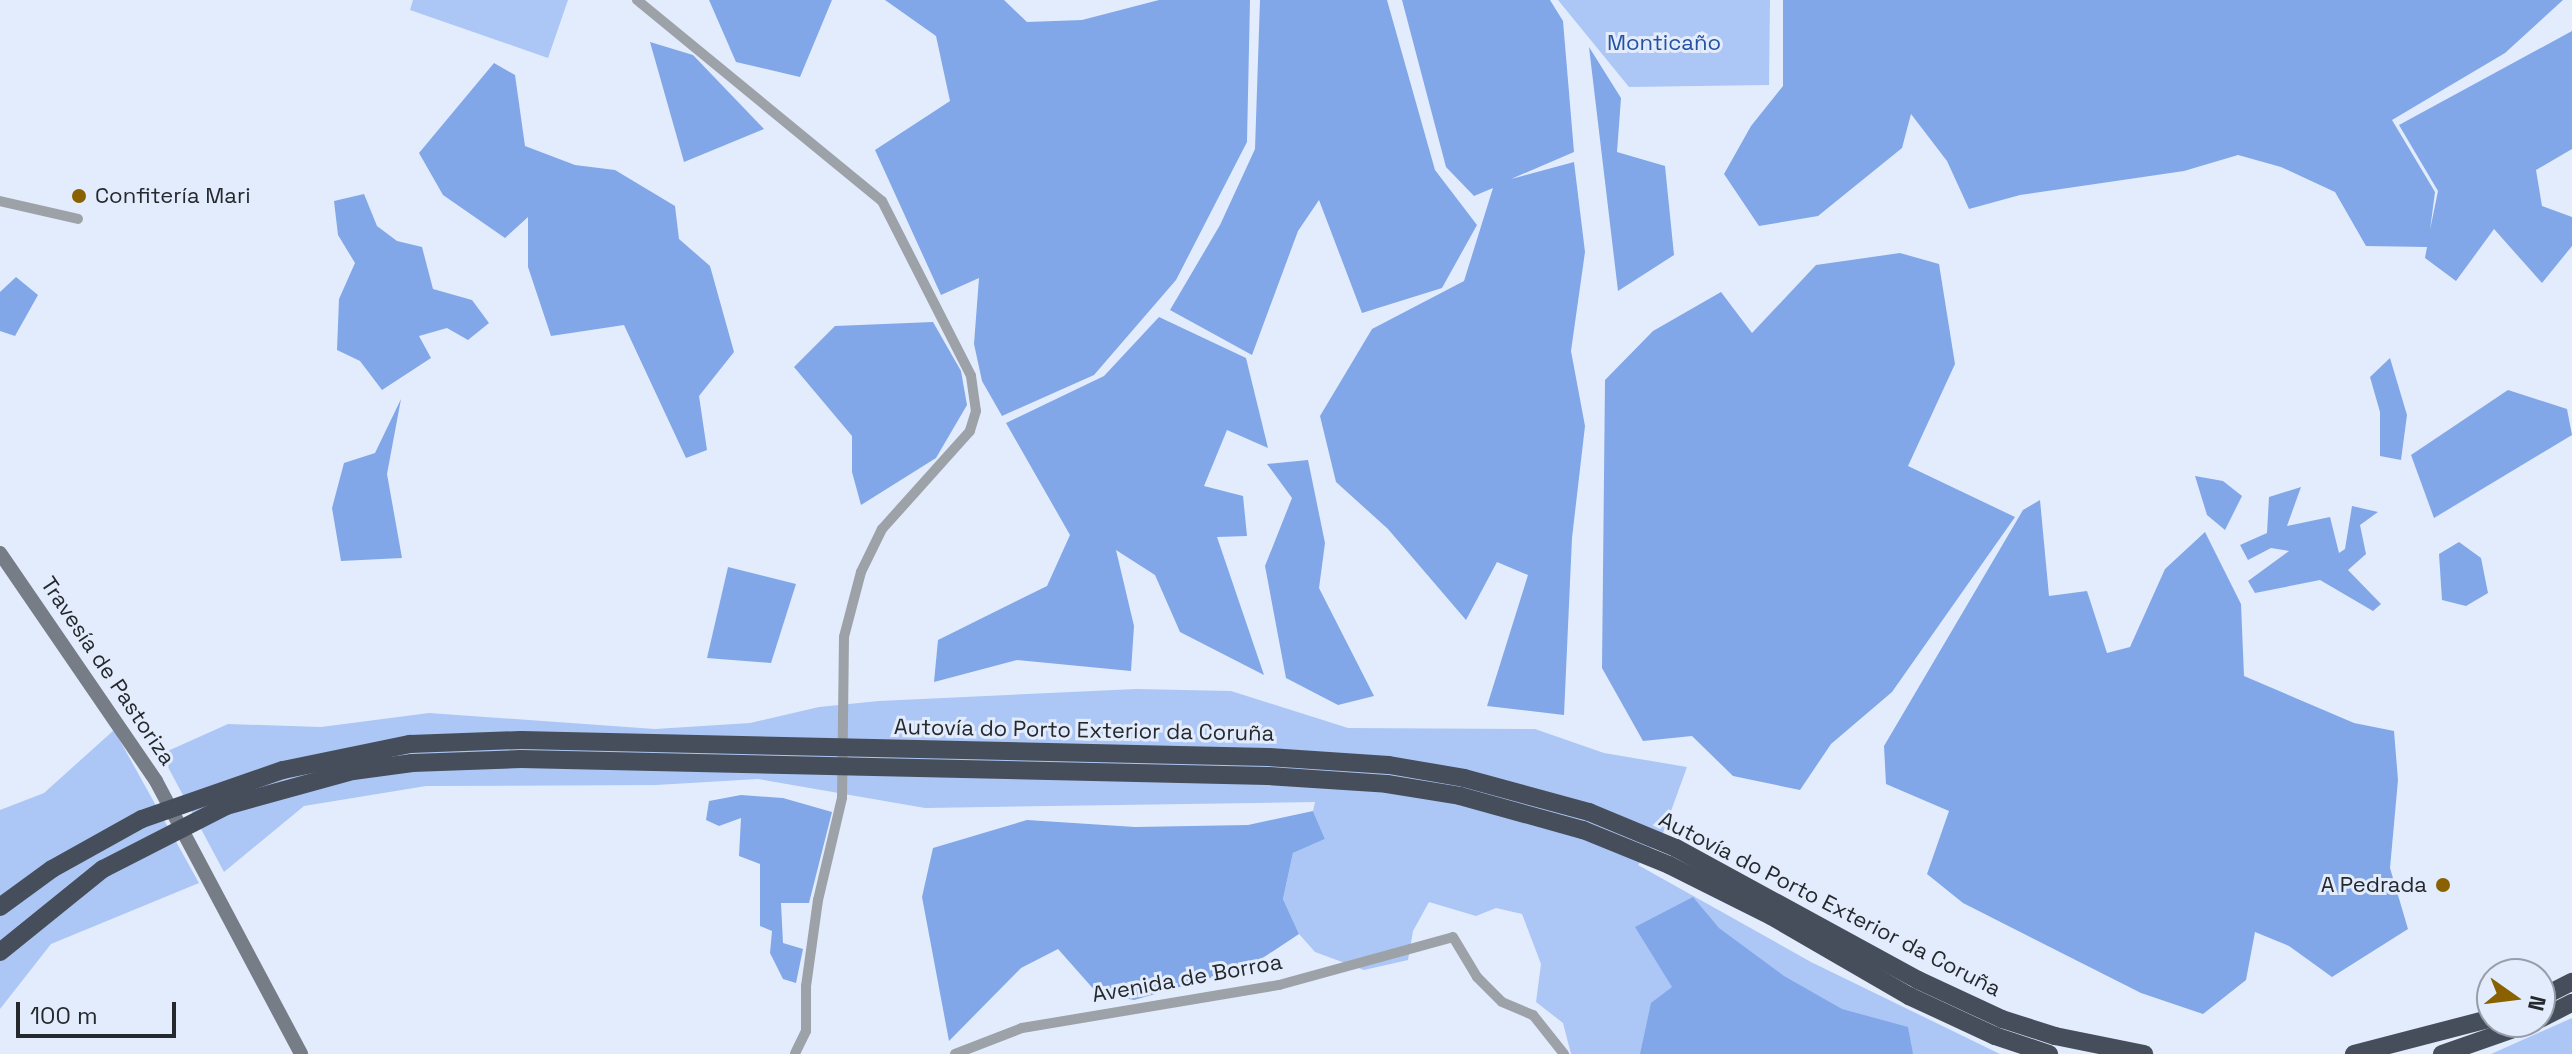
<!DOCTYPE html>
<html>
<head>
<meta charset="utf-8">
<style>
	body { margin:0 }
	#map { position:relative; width:2572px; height:1054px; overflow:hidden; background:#e3ecfc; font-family:"Space Grotesk",sans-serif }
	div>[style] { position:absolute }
	.green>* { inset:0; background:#acc7f5 }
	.forest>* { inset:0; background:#81a7e8 }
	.minor>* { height:10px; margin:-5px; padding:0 5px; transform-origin:5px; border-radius:5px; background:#9da1a8 }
	.secondary>* { height:14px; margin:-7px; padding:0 7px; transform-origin:7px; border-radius:7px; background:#777d86 }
	.motorway>* { height:18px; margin:-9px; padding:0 9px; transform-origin:9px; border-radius:9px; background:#464e5b }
	.dots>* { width:22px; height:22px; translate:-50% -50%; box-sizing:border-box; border:4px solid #e3ecfc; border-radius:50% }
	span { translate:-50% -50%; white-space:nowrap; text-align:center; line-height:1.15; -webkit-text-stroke:6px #e3ecfc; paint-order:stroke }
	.park-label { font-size:22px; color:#25519d }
	.poi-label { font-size:22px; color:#25292e }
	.left { translate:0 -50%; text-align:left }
	.right { translate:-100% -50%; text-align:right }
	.street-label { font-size:22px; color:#25292e }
	.north { position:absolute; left:2476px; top:958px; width:80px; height:80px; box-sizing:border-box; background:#e3ecfc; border:2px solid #979eaa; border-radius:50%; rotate:104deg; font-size:22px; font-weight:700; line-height:32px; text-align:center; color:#25292e }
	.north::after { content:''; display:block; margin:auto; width:28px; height:36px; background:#896100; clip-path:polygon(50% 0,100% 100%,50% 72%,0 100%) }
	.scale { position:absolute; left:16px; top:1002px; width:160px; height:36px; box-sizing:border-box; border:4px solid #25292e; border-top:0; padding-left:10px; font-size:24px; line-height:28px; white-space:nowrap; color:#25292e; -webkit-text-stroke:6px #e3ecfc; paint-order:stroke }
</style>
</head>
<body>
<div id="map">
	<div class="green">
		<div style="clip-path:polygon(413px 0,568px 0,548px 58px,410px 10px)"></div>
		<div style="clip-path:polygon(1558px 0,1770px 0,1769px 85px,1629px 87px)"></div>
		<div style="clip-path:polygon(1136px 689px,1231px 691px,1348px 728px,1535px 729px,1604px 753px,1687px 767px,1663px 833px,1638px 865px,1811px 962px,2000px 1054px,1571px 1054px,1563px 1023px,1536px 1002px,1541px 964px,1522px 914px,1496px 908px,1476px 916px,1429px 902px,1413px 931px,1408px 960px,1364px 970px,1315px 952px,1299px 934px,1283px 899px,1293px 853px,1325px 839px,1313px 811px,1315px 802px,925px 808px,758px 779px,656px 785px,426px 786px,304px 806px,224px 872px,161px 754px,228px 724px,321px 727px,429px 713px,655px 729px,750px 723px,819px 707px,879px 701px)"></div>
		<div style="clip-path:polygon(114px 730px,199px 883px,51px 944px,0 1009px,0 810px,44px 793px)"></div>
		<div style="clip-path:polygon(2572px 1018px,2572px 1054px,2491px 1054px)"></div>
	</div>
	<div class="forest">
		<div style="clip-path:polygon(709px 0,832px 0,800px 77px,736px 62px)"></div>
		<div style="clip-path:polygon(885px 0,1004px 0,1027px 22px,1082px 20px,1159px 0,1250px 0,1247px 142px,1176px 280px,1094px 375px,1002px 416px,982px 381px,974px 344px,979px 278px,941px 295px,875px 150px,950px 101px,936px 36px)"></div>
		<div style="clip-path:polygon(1260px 0,1387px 0,1435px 170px,1477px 225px,1442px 288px,1362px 313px,1319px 200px,1298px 231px,1252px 355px,1170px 310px,1220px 225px,1255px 149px)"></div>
		<div style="clip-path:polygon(1402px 0,1550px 0,1563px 21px,1574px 152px,1511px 179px,1574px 162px,1585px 252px,1571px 351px,1585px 426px,1572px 538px,1564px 715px,1487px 706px,1528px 575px,1497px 562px,1466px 620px,1388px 529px,1336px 482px,1320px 416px,1372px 329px,1464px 281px,1493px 188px,1474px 196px,1446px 167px)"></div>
		<div style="clip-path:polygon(1783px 0,2563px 0,2505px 53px,2392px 120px,2435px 192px,2430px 230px,2438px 191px,2399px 125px,2572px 31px,2572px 149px,2536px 170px,2542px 206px,2572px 217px,2572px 246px,2542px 283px,2494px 229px,2456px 281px,2425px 258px,2427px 247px,2366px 246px,2335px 192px,2281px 167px,2238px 155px,2184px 171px,2020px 195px,1969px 209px,1947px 161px,1911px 114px,1902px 148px,1818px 216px,1759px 226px,1724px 174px,1751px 126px,1783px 86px)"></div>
		<div style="clip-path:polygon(650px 42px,693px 55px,764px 129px,684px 162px)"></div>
		<div style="clip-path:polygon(1589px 47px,1621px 98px,1617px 152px,1665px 166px,1674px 255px,1618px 291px)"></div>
		<div style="clip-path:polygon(494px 63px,515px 75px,525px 146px,575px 165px,615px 170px,675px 206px,679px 239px,710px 266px,734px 352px,699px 396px,707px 450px,686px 458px,624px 325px,551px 336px,528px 267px,528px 217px,505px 238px,443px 195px,419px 153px)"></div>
		<div style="clip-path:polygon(364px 194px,377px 226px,397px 241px,422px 247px,433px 289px,472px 300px,489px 323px,468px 340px,447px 328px,419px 336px,431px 358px,382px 390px,360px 361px,337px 350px,339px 299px,355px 263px,338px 235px,334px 201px)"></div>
		<div style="clip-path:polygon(1900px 253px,1939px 264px,1955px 364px,1908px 466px,2015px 517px,1892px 692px,1831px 744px,1800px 790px,1733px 776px,1692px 736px,1643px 741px,1602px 668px,1605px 380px,1653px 331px,1721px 292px,1752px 333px,1816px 265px)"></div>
		<div style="clip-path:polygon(16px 277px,38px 295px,15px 336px,0 331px,0 292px)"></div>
		<div style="clip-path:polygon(1159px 317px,1246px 358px,1268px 448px,1227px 430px,1204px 486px,1243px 496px,1247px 536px,1217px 537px,1264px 675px,1180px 632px,1155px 575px,1116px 550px,1134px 626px,1131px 671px,1017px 660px,934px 682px,938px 640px,1047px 586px,1070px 535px,1006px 423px,1104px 376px)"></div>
		<div style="clip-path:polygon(933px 322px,961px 371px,967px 405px,936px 458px,861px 505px,852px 472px,852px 436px,794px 367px,835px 326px)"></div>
		<div style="clip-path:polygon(2390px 358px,2407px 415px,2401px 460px,2380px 456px,2380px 412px,2370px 377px)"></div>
		<div style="clip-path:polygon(2508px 390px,2567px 409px,2572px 435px,2434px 518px,2411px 455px)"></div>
		<div style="clip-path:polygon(401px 399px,387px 474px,402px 558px,341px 561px,332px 508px,344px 463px,375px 453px)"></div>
		<div style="clip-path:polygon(1308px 460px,1325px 543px,1319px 588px,1374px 696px,1338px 705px,1286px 678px,1265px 566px,1292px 498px,1267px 464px)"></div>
		<div style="clip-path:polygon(2195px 476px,2223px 481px,2242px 496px,2225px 530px,2207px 515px)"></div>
		<div style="clip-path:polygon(2301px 487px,2287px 526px,2330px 517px,2339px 553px,2345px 549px,2352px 506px,2378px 512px,2360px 525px,2366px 554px,2348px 570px,2381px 604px,2373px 611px,2320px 580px,2255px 593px,2248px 581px,2289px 551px,2271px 548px,2248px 560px,2240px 545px,2267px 533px,2269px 497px)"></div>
		<div style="clip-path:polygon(2040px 500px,2049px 596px,2087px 591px,2107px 653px,2130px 647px,2165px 569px,2205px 532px,2241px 604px,2244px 676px,2354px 723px,2394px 731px,2398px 780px,2390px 868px,2408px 929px,2332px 977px,2289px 946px,2255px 932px,2246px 980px,2203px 1014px,2141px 993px,1963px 903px,1927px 874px,1949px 811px,1886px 784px,1884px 746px,2023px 510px)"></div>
		<div style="clip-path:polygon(2459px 542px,2481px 558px,2488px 593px,2466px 606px,2442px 600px,2439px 554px)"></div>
		<div style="clip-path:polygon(728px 567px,796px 584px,771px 663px,707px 658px)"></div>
		<div style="clip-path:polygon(741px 795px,783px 798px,832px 812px,809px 903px,781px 903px,783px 943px,803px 949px,796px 983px,783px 979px,770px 953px,772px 931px,760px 926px,760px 864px,739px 856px,741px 818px,719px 826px,706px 820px,709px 801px)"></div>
		<div style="clip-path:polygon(1313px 811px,1325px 839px,1293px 853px,1283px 899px,1299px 934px,1249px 967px,1134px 1000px,1097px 993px,1058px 949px,1021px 968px,949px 1041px,922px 897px,933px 848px,1027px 820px,1135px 827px,1248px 825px)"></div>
		<div style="clip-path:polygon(1693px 897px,1719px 928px,1784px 976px,1842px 1009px,1908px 1027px,1913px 1054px,1640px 1054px,1651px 1003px,1672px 987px,1635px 927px)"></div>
	</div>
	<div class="minor">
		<div style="left:637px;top:0;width:317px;rotate:39.4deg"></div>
		<div style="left:882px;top:201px;width:196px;rotate:63deg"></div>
		<div style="left:971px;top:376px;width:35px;rotate:82deg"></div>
		<div style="left:976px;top:411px;width:21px;rotate:107deg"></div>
		<div style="left:970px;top:431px;width:132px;rotate:131.9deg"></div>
		<div style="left:882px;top:529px;width:48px;rotate:116deg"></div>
		<div style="left:861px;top:572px;width:67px;rotate:104.7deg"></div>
		<div style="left:844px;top:637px;width:161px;rotate:90.7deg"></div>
		<div style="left:842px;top:798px;width:105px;rotate:103.2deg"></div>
		<div style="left:818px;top:900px;width:87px;rotate:97.9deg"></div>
		<div style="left:806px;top:986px;width:45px;rotate:90deg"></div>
		<div style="left:806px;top:1031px;width:25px;rotate:116deg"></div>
		<div style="left:0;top:201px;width:80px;rotate:13deg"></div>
		<div style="left:955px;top:1054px;width:72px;rotate:-21.2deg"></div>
		<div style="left:1022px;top:1028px;width:261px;rotate:-9.5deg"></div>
		<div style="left:1279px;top:985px;width:180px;rotate:-15.4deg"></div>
		<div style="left:1453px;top:937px;width:47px;rotate:59deg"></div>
		<div style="left:1477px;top:977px;width:35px;rotate:45deg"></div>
		<div style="left:1502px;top:1002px;width:34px;rotate:23deg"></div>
		<div style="left:1533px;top:1015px;width:50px;rotate:51.5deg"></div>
	</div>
	<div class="secondary">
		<div style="left:0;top:553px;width:276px;rotate:55.6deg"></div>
		<div style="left:156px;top:781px;width:309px;rotate:62deg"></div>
	</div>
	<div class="motorway">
		<div style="left:0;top:907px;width:64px;rotate:-36.2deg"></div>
		<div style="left:52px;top:869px;width:103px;rotate:-29.1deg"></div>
		<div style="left:142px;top:819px;width:149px;rotate:-19.2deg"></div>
		<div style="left:283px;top:770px;width:130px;rotate:-11.6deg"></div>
		<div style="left:410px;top:744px;width:111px;rotate:-2.1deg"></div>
		<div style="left:521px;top:740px;width:747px;rotate:1.3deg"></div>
		<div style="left:1268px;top:757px;width:121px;rotate:3.8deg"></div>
		<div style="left:1389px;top:765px;width:76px;rotate:9.8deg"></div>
		<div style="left:1464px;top:778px;width:130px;rotate:15.2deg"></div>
		<div style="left:1589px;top:812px;width:94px;rotate:22.5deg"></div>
		<div style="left:1676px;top:848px;width:276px;rotate:28.6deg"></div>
		<div style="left:1918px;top:980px;width:93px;rotate:24.9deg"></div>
		<div style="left:2002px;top:1019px;width:56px;rotate:17.8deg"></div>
		<div style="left:2055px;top:1036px;width:91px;rotate:11.4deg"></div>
		<div style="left:0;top:952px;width:132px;rotate:-38.9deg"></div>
		<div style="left:103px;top:869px;width:138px;rotate:-27.1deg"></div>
		<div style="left:226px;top:806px;width:132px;rotate:-15.4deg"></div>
		<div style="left:353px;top:771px;width:60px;rotate:-7.7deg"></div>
		<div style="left:412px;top:763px;width:109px;rotate:-2.1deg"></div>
		<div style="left:521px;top:759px;width:747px;rotate:1.3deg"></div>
		<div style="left:1268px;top:776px;width:119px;rotate:3.8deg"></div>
		<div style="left:1387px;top:784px;width:74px;rotate:9.3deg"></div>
		<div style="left:1460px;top:796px;width:128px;rotate:15.5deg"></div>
		<div style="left:1583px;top:830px;width:93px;rotate:22.1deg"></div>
		<div style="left:1669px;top:865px;width:114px;rotate:26.6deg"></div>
		<div style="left:1771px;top:916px;width:160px;rotate:30.1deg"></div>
		<div style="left:1909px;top:996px;width:95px;rotate:24.9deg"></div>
		<div style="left:1995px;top:1036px;width:57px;rotate:18.4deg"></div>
		<div style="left:2540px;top:998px;width:36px;rotate:-27deg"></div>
		<div style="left:2540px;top:1019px;width:36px;rotate:-27deg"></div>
		<div style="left:2354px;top:1054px;width:143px;rotate:-14.6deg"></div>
		<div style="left:2442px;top:1054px;width:97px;rotate:-19.2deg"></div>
	</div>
	<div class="dots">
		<div style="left:79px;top:196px;background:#896100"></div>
		<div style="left:2443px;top:885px;background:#896100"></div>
	</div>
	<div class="park-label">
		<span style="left:1664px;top:43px">Monticaño</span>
	</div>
	<div class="poi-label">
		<span class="left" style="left:95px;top:196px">Confitería Mari</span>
		<span class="right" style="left:2427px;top:885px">A Pedrada</span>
	</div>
	<div class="street-label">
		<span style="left:108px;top:671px;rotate:56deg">Travesía de Pastoriza</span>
		<span style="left:1084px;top:730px;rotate:1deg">Autovía do Porto Exterior da Coruña</span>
		<span style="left:1830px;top:904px;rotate:27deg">Autovía do Porto Exterior da Coruña</span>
		<span style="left:1187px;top:978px;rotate:-10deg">Avenida de Borroa</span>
	</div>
	<div class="north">N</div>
	<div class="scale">100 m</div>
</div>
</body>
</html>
